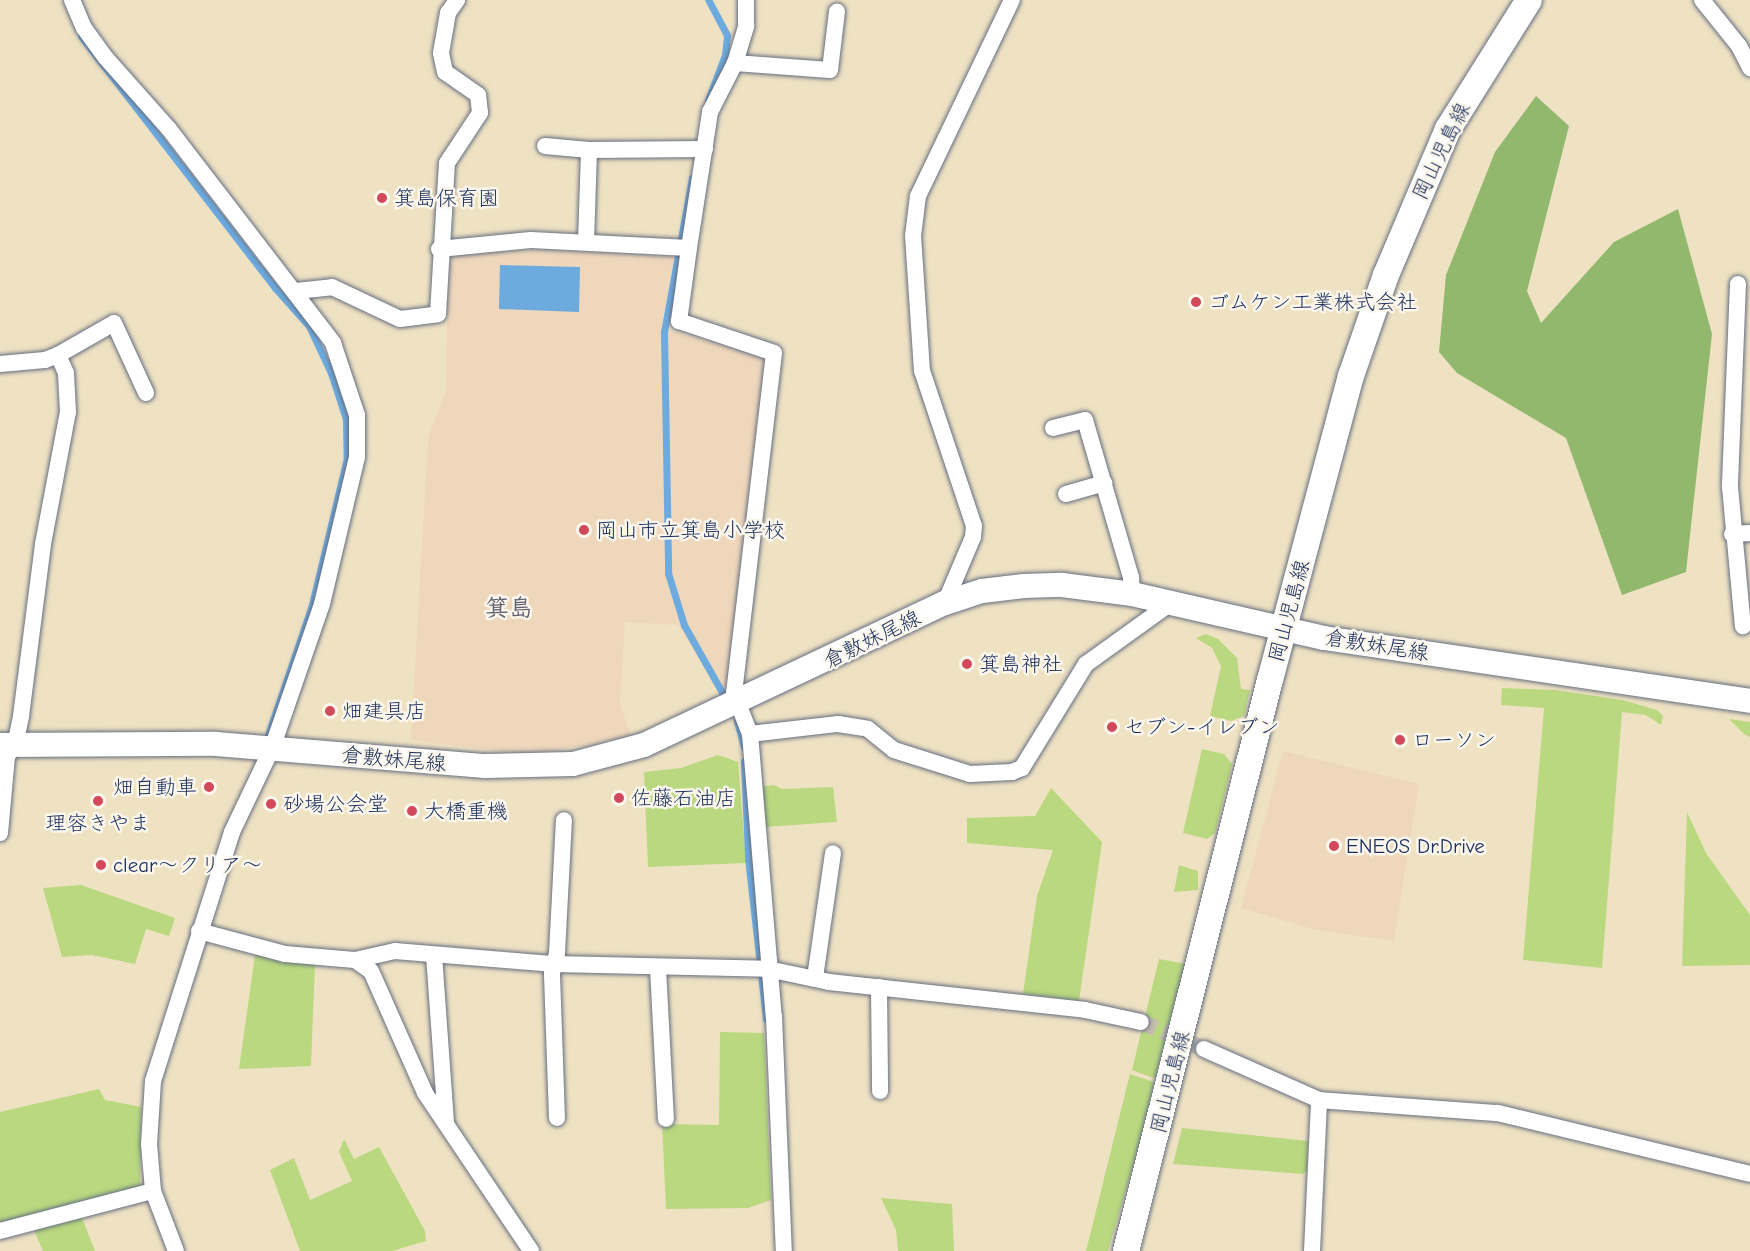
<!DOCTYPE html>
<html>
<head>
<meta charset="utf-8">
<style>
	body { margin:0 }
	#map { position:relative; width:1750px; height:1251px; overflow:hidden; background:#efe2c3; font-family:"Comic Neue","Klee One",sans-serif }
	div>[style] { position:absolute }
	.built>* { inset:0; background:#eed7bb }
	.green>* { inset:0; background:#b9d87f }
	.forest>* { inset:0; background:#92b86e }
	.water>* { inset:0; background:#6daade }
	.stream>* { height:7px; margin:-3.5px; padding:0 3.5px; transform-origin:3.5px; border-radius:3.5px; background:#6daade }
	.minor-tunnel>* { height:16px; margin-top:-8px; transform-origin:0; background:repeating-linear-gradient(90deg,#c5beaf 0 16px,transparent 0 24px) }
	.roads { filter:drop-shadow(0 0 2px #656e81) drop-shadow(0 0 2px #656e81) }
	.minor>* { height:16px; margin:-8px; padding:0 8px; transform-origin:8px; border-radius:8px; background:#fff }
	.secondary>* { height:24px; margin:-12px; padding:0 12px; transform-origin:12px; border-radius:12px; background:#fff }
	.primary>* { height:26px; margin:-13px; padding:0 13px; transform-origin:13px; border-radius:13px; background:#fff }
	.dots>* { width:16px; height:16px; translate:-50% -50%; box-sizing:border-box; border:3px solid #fbf7ec; border-radius:50% }
	span { translate:-50% -50%; white-space:nowrap; text-align:center; line-height:1.15; -webkit-text-stroke:5px #fbf7ec; paint-order:stroke }
	.street-label { font-size:21px; color:#1b2f5e }
	.poi-label { font-size:21px; color:#1b2f5e }
	.left { translate:0 -50%; text-align:left }
	.right { translate:-100% -50%; text-align:right }
	.quarter-label { font-size:24px; color:#606071; font-weight:700 }
</style>
</head>
<body>
<div id="map">
	<div class="built">
		<div style="clip-path:polygon(543px 250px,674px 257px,661px 328px,760px 357px,765px 364px,728px 695px,723px 699px,678px 625px,625px 622px,620px 704px,631px 736px,531px 755px,411px 740px,428px 438px,446px 390px,448px 263px,458px 254px)"></div>
		<div style="clip-path:polygon(1283px 751px,1419px 784px,1394px 941px,1316px 930px,1241px 908px)"></div>
	</div>
	<div class="green">
		<div style="clip-path:polygon(1206px 634px,1218px 639px,1237px 658px,1241px 689px,1250px 690px,1244px 716px,1231px 721px,1210px 716px,1221px 666px,1212px 648px,1196px 638px)"></div>
		<div style="clip-path:polygon(1502px 688px,1555px 690px,1622px 700px,1657px 710px,1663px 716px,1661px 725px,1646px 715px,1622px 712px,1602px 968px,1523px 960px,1544px 708px,1501px 705px)"></div>
		<div style="clip-path:polygon(1729px 719px,1750px 722px,1750px 737px,1744px 734px)"></div>
		<div style="clip-path:polygon(1202px 749px,1224px 754px,1232px 764px,1215px 833px,1207px 839px,1183px 833px)"></div>
		<div style="clip-path:polygon(718px 755px,738px 762px,746px 863px,648px 867px,644px 772px,681px 768px)"></div>
		<div style="clip-path:polygon(774px 785px,782px 789px,833px 787px,837px 822px,764px 827px,760px 787px)"></div>
		<div style="clip-path:polygon(1051px 788px,1102px 842px,1079px 1001px,1023px 994px,1037px 896px,1053px 850px,967px 843px,967px 818px,1035px 816px)"></div>
		<div style="clip-path:polygon(1687px 812px,1706px 853px,1750px 915px,1750px 965px,1682px 966px)"></div>
		<div style="clip-path:polygon(1179px 865px,1198px 871px,1198px 890px,1174px 892px)"></div>
		<div style="clip-path:polygon(81px 885px,175px 918px,169px 936px,146px 929px,135px 964px,92px 955px,62px 957px,43px 888px)"></div>
		<div style="clip-path:polygon(255px 955px,315px 963px,311px 1066px,239px 1069px)"></div>
		<div style="clip-path:polygon(1159px 959px,1186px 964px,1159px 1080px,1132px 1070px)"></div>
		<div style="clip-path:polygon(720px 1032px,764px 1033px,771px 1200px,748px 1208px,666px 1209px,662px 1124px,719px 1125px)"></div>
		<div style="clip-path:polygon(1130px 1074px,1157px 1083px,1108px 1251px,1086px 1251px)"></div>
		<div style="clip-path:polygon(99px 1089px,105px 1100px,141px 1107px,140px 1189px,0 1225px,0 1112px)"></div>
		<div style="clip-path:polygon(1182px 1128px,1308px 1141px,1307px 1171px,1303px 1174px,1173px 1164px)"></div>
		<div style="clip-path:polygon(344px 1139px,354px 1159px,379px 1147px,425px 1231px,426px 1241px,392px 1251px,300px 1251px,270px 1170px,294px 1158px,310px 1200px,352px 1181px,339px 1152px)"></div>
		<div style="clip-path:polygon(881px 1198px,952px 1204px,954px 1251px,898px 1251px,896px 1230px)"></div>
		<div style="clip-path:polygon(82px 1218px,95px 1251px,43px 1251px,33px 1228px)"></div>
	</div>
	<div class="forest">
		<div style="clip-path:polygon(1536px 96px,1569px 126px,1527px 291px,1541px 323px,1614px 242px,1678px 209px,1712px 334px,1686px 572px,1622px 595px,1566px 438px,1457px 373px,1439px 352px,1446px 275px,1495px 152px)"></div>
	</div>
	<div class="water">
		<div style="clip-path:polygon(500px 265px,580px 267px,579px 312px,499px 309px)"></div>
	</div>
	<div class="stream">
		<div style="left:81px;top:36px;width:318px;rotate:52.4deg"></div>
		<div style="left:275px;top:288px;width:51px;rotate:48.2deg"></div>
		<div style="left:309px;top:326px;width:52px;rotate:64.9deg"></div>
		<div style="left:331px;top:373px;width:48px;rotate:71.9deg"></div>
		<div style="left:346px;top:419px;width:39px;rotate:89deg"></div>
		<div style="left:347px;top:458px;width:151px;rotate:103.4deg"></div>
		<div style="left:312px;top:605px;width:137px;rotate:108.7deg"></div>
		<div style="left:708px;top:100px;width:48px;rotate:-69.3deg"></div>
		<div style="left:725px;top:55px;width:20px;rotate:-84deg"></div>
		<div style="left:727px;top:35px;width:40px;rotate:-118deg"></div>
		<div style="left:692px;top:178px;width:157px;rotate:100.3deg"></div>
		<div style="left:664px;top:332px;width:241px;rotate:89deg"></div>
		<div style="left:668px;top:573px;width:54px;rotate:72.9deg"></div>
		<div style="left:684px;top:625px;width:79px;rotate:60.5deg"></div>
		<div style="left:737px;top:721px;width:27px;rotate:75deg"></div>
		<div style="left:744px;top:761px;width:97px;rotate:87.6deg"></div>
		<div style="left:748px;top:858px;width:162px;rotate:83.6deg"></div>
	</div>
	<div class="minor-tunnel">
		<div style="left:1141px;top:1022px;width:69px;rotate:23.2deg"></div>
	</div>
	<div class="roads">
		<div class="minor">
			<div style="left:72px;top:0;width:30px;rotate:67deg"></div>
			<div style="left:84px;top:28px;width:36px;rotate:54deg"></div>
			<div style="left:105px;top:57px;width:96px;rotate:48.4deg"></div>
			<div style="left:169px;top:129px;width:270px;rotate:52.5deg"></div>
			<div style="left:333px;top:343px;width:76px;rotate:71.6deg"></div>
			<div style="left:357px;top:415px;width:42px;rotate:90deg"></div>
			<div style="left:357px;top:457px;width:151px;rotate:103.4deg"></div>
			<div style="left:322px;top:604px;width:152px;rotate:109.1deg"></div>
			<div style="left:272px;top:748px;width:93px;rotate:115.5deg"></div>
			<div style="left:232px;top:832px;width:261px;rotate:107.6deg"></div>
			<div style="left:153px;top:1081px;width:63px;rotate:93.6deg"></div>
			<div style="left:149px;top:1144px;width:47px;rotate:85.1deg"></div>
			<div style="left:153px;top:1191px;width:64px;rotate:69deg"></div>
			<div style="left:1702px;top:0;width:59px;rotate:51.2deg"></div>
			<div style="left:1739px;top:46px;width:25px;rotate:63deg"></div>
			<div style="left:735px;top:63px;width:95px;rotate:4.2deg"></div>
			<div style="left:830px;top:70px;width:59px;rotate:-83.2deg"></div>
			<div style="left:545px;top:146px;width:44px;rotate:5.2deg"></div>
			<div style="left:589px;top:150px;width:116px;rotate:-0.5deg"></div>
			<div style="left:586px;top:242px;width:92px;rotate:-88.1deg"></div>
			<div style="left:689px;top:248px;width:138px;rotate:-81.2deg"></div>
			<div style="left:710px;top:112px;width:55px;rotate:-63deg"></div>
			<div style="left:735px;top:63px;width:39px;rotate:-73deg"></div>
			<div style="left:746px;top:26px;width:26px;rotate:-90deg"></div>
			<div style="left:439px;top:249px;width:92px;rotate:-5.6deg"></div>
			<div style="left:531px;top:240px;width:158px;rotate:2.9deg"></div>
			<div style="left:689px;top:248px;width:74px;rotate:97.8deg"></div>
			<div style="left:679px;top:321px;width:100px;rotate:18.6deg"></div>
			<div style="left:774px;top:353px;width:342px;rotate:96.7deg"></div>
			<div style="left:734px;top:693px;width:44px;rotate:68.7deg"></div>
			<div style="left:750px;top:734px;width:284px;rotate:85.2deg"></div>
			<div style="left:774px;top:1017px;width:234px;rotate:87.6deg"></div>
			<div style="left:1738px;top:284px;width:203px;rotate:92.3deg"></div>
			<div style="left:1730px;top:487px;width:140px;rotate:84.7deg"></div>
			<div style="left:296px;top:291px;width:36px;rotate:-6deg"></div>
			<div style="left:332px;top:287px;width:75px;rotate:25.2deg"></div>
			<div style="left:400px;top:319px;width:38px;rotate:-7deg"></div>
			<div style="left:438px;top:314px;width:151px;rotate:-86.6deg"></div>
			<div style="left:447px;top:163px;width:60px;rotate:-56.6deg"></div>
			<div style="left:480px;top:113px;width:18px;rotate:-96deg"></div>
			<div style="left:478px;top:95px;width:40px;rotate:-145.1deg"></div>
			<div style="left:445px;top:72px;width:19px;rotate:-102deg"></div>
			<div style="left:441px;top:53px;width:41px;rotate:-80.1deg"></div>
			<div style="left:448px;top:13px;width:16px;rotate:-55deg"></div>
			<div style="left:0;top:364px;width:45px;rotate:-5.1deg"></div>
			<div style="left:45px;top:360px;width:14px;rotate:-21deg"></div>
			<div style="left:1053px;top:428px;width:33px;rotate:-14deg"></div>
			<div style="left:1085px;top:420px;width:164px;rotate:73.7deg"></div>
			<div style="left:1131px;top:577px;width:17px;rotate:87deg"></div>
			<div style="left:1066px;top:494px;width:40px;rotate:-16deg"></div>
			<div style="left:1732px;top:534px;width:18px;rotate:-3deg"></div>
			<div style="left:945px;top:603px;width:72px;rotate:-67deg"></div>
			<div style="left:973px;top:537px;width:11px;rotate:-85deg"></div>
			<div style="left:974px;top:526px;width:163px;rotate:-108.5deg"></div>
			<div style="left:922px;top:371px;width:135px;rotate:-93.8deg"></div>
			<div style="left:913px;top:236px;width:40px;rotate:-82.9deg"></div>
			<div style="left:918px;top:196px;width:217px;rotate:-64.4deg"></div>
			<div style="left:750px;top:734px;width:89px;rotate:-6.5deg"></div>
			<div style="left:838px;top:724px;width:30px;rotate:9deg"></div>
			<div style="left:868px;top:729px;width:33px;rotate:39deg"></div>
			<div style="left:894px;top:750px;width:80px;rotate:17.5deg"></div>
			<div style="left:970px;top:774px;width:42px;rotate:-2.7deg"></div>
			<div style="left:1012px;top:772px;width:11px;rotate:-22deg"></div>
			<div style="left:1022px;top:768px;width:122px;rotate:-58.4deg"></div>
			<div style="left:1086px;top:664px;width:105px;rotate:-35.7deg"></div>
			<div style="left:0;top:833px;width:77px;rotate:-84.8deg"></div>
			<div style="left:7px;top:756px;width:14px;rotate:-54deg"></div>
			<div style="left:15px;top:745px;width:30px;rotate:-78deg"></div>
			<div style="left:21px;top:716px;width:173px;rotate:-82.7deg"></div>
			<div style="left:43px;top:544px;width:134px;rotate:-79.3deg"></div>
			<div style="left:68px;top:412px;width:39px;rotate:-93deg"></div>
			<div style="left:66px;top:373px;width:20px;rotate:-114deg"></div>
			<div style="left:58px;top:355px;width:64px;rotate:-29.7deg"></div>
			<div style="left:114px;top:323px;width:77px;rotate:65.4deg"></div>
			<div style="left:199px;top:931px;width:89px;rotate:15deg"></div>
			<div style="left:285px;top:954px;width:70px;rotate:4.9deg"></div>
			<div style="left:355px;top:960px;width:19px;rotate:35deg"></div>
			<div style="left:371px;top:971px;width:133px;rotate:66.1deg"></div>
			<div style="left:425px;top:1093px;width:190px;rotate:56.1deg"></div>
			<div style="left:434px;top:955px;width:166px;rotate:85.9deg"></div>
			<div style="left:355px;top:960px;width:41px;rotate:-12.7deg"></div>
			<div style="left:395px;top:951px;width:160px;rotate:4.7deg"></div>
			<div style="left:554px;top:964px;width:214px;rotate:1.3deg"></div>
			<div style="left:768px;top:969px;width:62px;rotate:12deg"></div>
			<div style="left:829px;top:982px;width:258px;rotate:6.2deg"></div>
			<div style="left:1085px;top:1010px;width:57px;rotate:12.1deg"></div>
			<div style="left:658px;top:968px;width:151px;rotate:87deg"></div>
			<div style="left:815px;top:978px;width:126px;rotate:-81.8deg"></div>
			<div style="left:879px;top:987px;width:104px;rotate:89.4deg"></div>
			<div style="left:1204px;top:1049px;width:126px;rotate:23.9deg"></div>
			<div style="left:1319px;top:1100px;width:179px;rotate:4.2deg"></div>
			<div style="left:1498px;top:1113px;width:259px;rotate:13.6deg"></div>
			<div style="left:557px;top:1118px;width:145px;rotate:-92deg"></div>
			<div style="left:552px;top:973px;width:21px;rotate:-76deg"></div>
			<div style="left:557px;top:953px;width:133px;rotate:-87deg"></div>
			<div style="left:0;top:1231px;width:158px;rotate:-14.7deg"></div>
			<div style="left:1312px;top:1251px;width:151px;rotate:-87.3deg"></div>
		</div>
		<div class="secondary">
			<div style="left:0;top:745px;width:216px;rotate:-0.3deg"></div>
			<div style="left:216px;top:744px;width:270px;rotate:4.7deg"></div>
			<div style="left:485px;top:766px;width:88px;rotate:-1.3deg"></div>
			<div style="left:573px;top:764px;width:73px;rotate:-15deg"></div>
			<div style="left:644px;top:745px;width:333px;rotate:-25.3deg"></div>
			<div style="left:945px;top:603px;width:39px;rotate:-18deg"></div>
			<div style="left:982px;top:591px;width:42px;rotate:-6.8deg"></div>
			<div style="left:1024px;top:586px;width:38px;rotate:-2deg"></div>
			<div style="left:1062px;top:585px;width:71px;rotate:7.3deg"></div>
			<div style="left:1132px;top:594px;width:197px;rotate:12.9deg"></div>
			<div style="left:1324px;top:638px;width:431px;rotate:8.4deg"></div>
		</div>
		<div class="primary">
			<div style="left:1126px;top:1251px;width:589px;rotate:-75.85deg"></div>
			<div style="left:1270px;top:680px;width:315px;rotate:-75.1deg"></div>
			<div style="left:1351px;top:376px;width:107px;rotate:-70.9deg"></div>
			<div style="left:1386px;top:275px;width:159px;rotate:-67deg"></div>
			<div style="left:1448px;top:129px;width:152px;rotate:-57.9deg"></div>
		</div>
	</div>
	<div class="dots">
		<div style="left:382px;top:198px;background:#d1495b"></div>
		<div style="left:1196px;top:302px;background:#d1495b"></div>
		<div style="left:584px;top:530px;background:#d1495b"></div>
		<div style="left:967px;top:664px;background:#d1495b"></div>
		<div style="left:330px;top:711px;background:#d1495b"></div>
		<div style="left:1112px;top:727px;background:#d1495b"></div>
		<div style="left:1400px;top:740px;background:#d1495b"></div>
		<div style="left:209px;top:787px;background:#d1495b"></div>
		<div style="left:619px;top:798px;background:#d1495b"></div>
		<div style="left:98px;top:801px;background:#d1495b"></div>
		<div style="left:271px;top:804px;background:#d1495b"></div>
		<div style="left:412px;top:811px;background:#d1495b"></div>
		<div style="left:1334px;top:846px;background:#d1495b"></div>
		<div style="left:101px;top:865px;background:#d1495b"></div>
	</div>
	<div class="street-label">
		<span style="left:1441px;top:151px;rotate:-64deg">岡山児島線</span>
		<span style="left:1289px;top:611px;rotate:-75deg">岡山児島線</span>
		<span style="left:872px;top:639px;rotate:-26deg">倉敷妹尾線</span>
		<span style="left:1377px;top:645px;rotate:9deg">倉敷妹尾線</span>
		<span style="left:394px;top:759px;rotate:5deg">倉敷妹尾線</span>
		<span style="left:1170px;top:1082px;rotate:-76deg">岡山児島線</span>
	</div>
	<div class="poi-label">
		<span class="left" style="left:394px;top:198px">箕島保育園</span>
		<span class="left" style="left:1208px;top:302px">ゴムケン工業株式会社</span>
		<span class="left" style="left:596px;top:530px">岡山市立箕島小学校</span>
		<span class="left" style="left:979px;top:664px">箕島神社</span>
		<span class="left" style="left:342px;top:711px">畑建具店</span>
		<span class="left" style="left:1124px;top:727px">セブン-イレブン</span>
		<span class="left" style="left:1412px;top:740px">ローソン</span>
		<span class="right" style="left:197px;top:787px">畑自動車</span>
		<span class="left" style="left:631px;top:798px">佐藤石油店</span>
		<span class="left" style="left:283px;top:804px">砂場公会堂</span>
		<span class="left" style="left:424px;top:811px">大橋重機</span>
		<span style="left:98px;top:823px">理容きやま</span>
		<span class="left" style="left:1346px;top:846px">ENEOS Dr.Drive</span>
		<span class="left" style="left:113px;top:865px">clear～クリア～</span>
	</div>
	<div class="quarter-label">
		<span style="left:509px;top:609px">箕島</span>
	</div>
</div>
</body>
</html>
